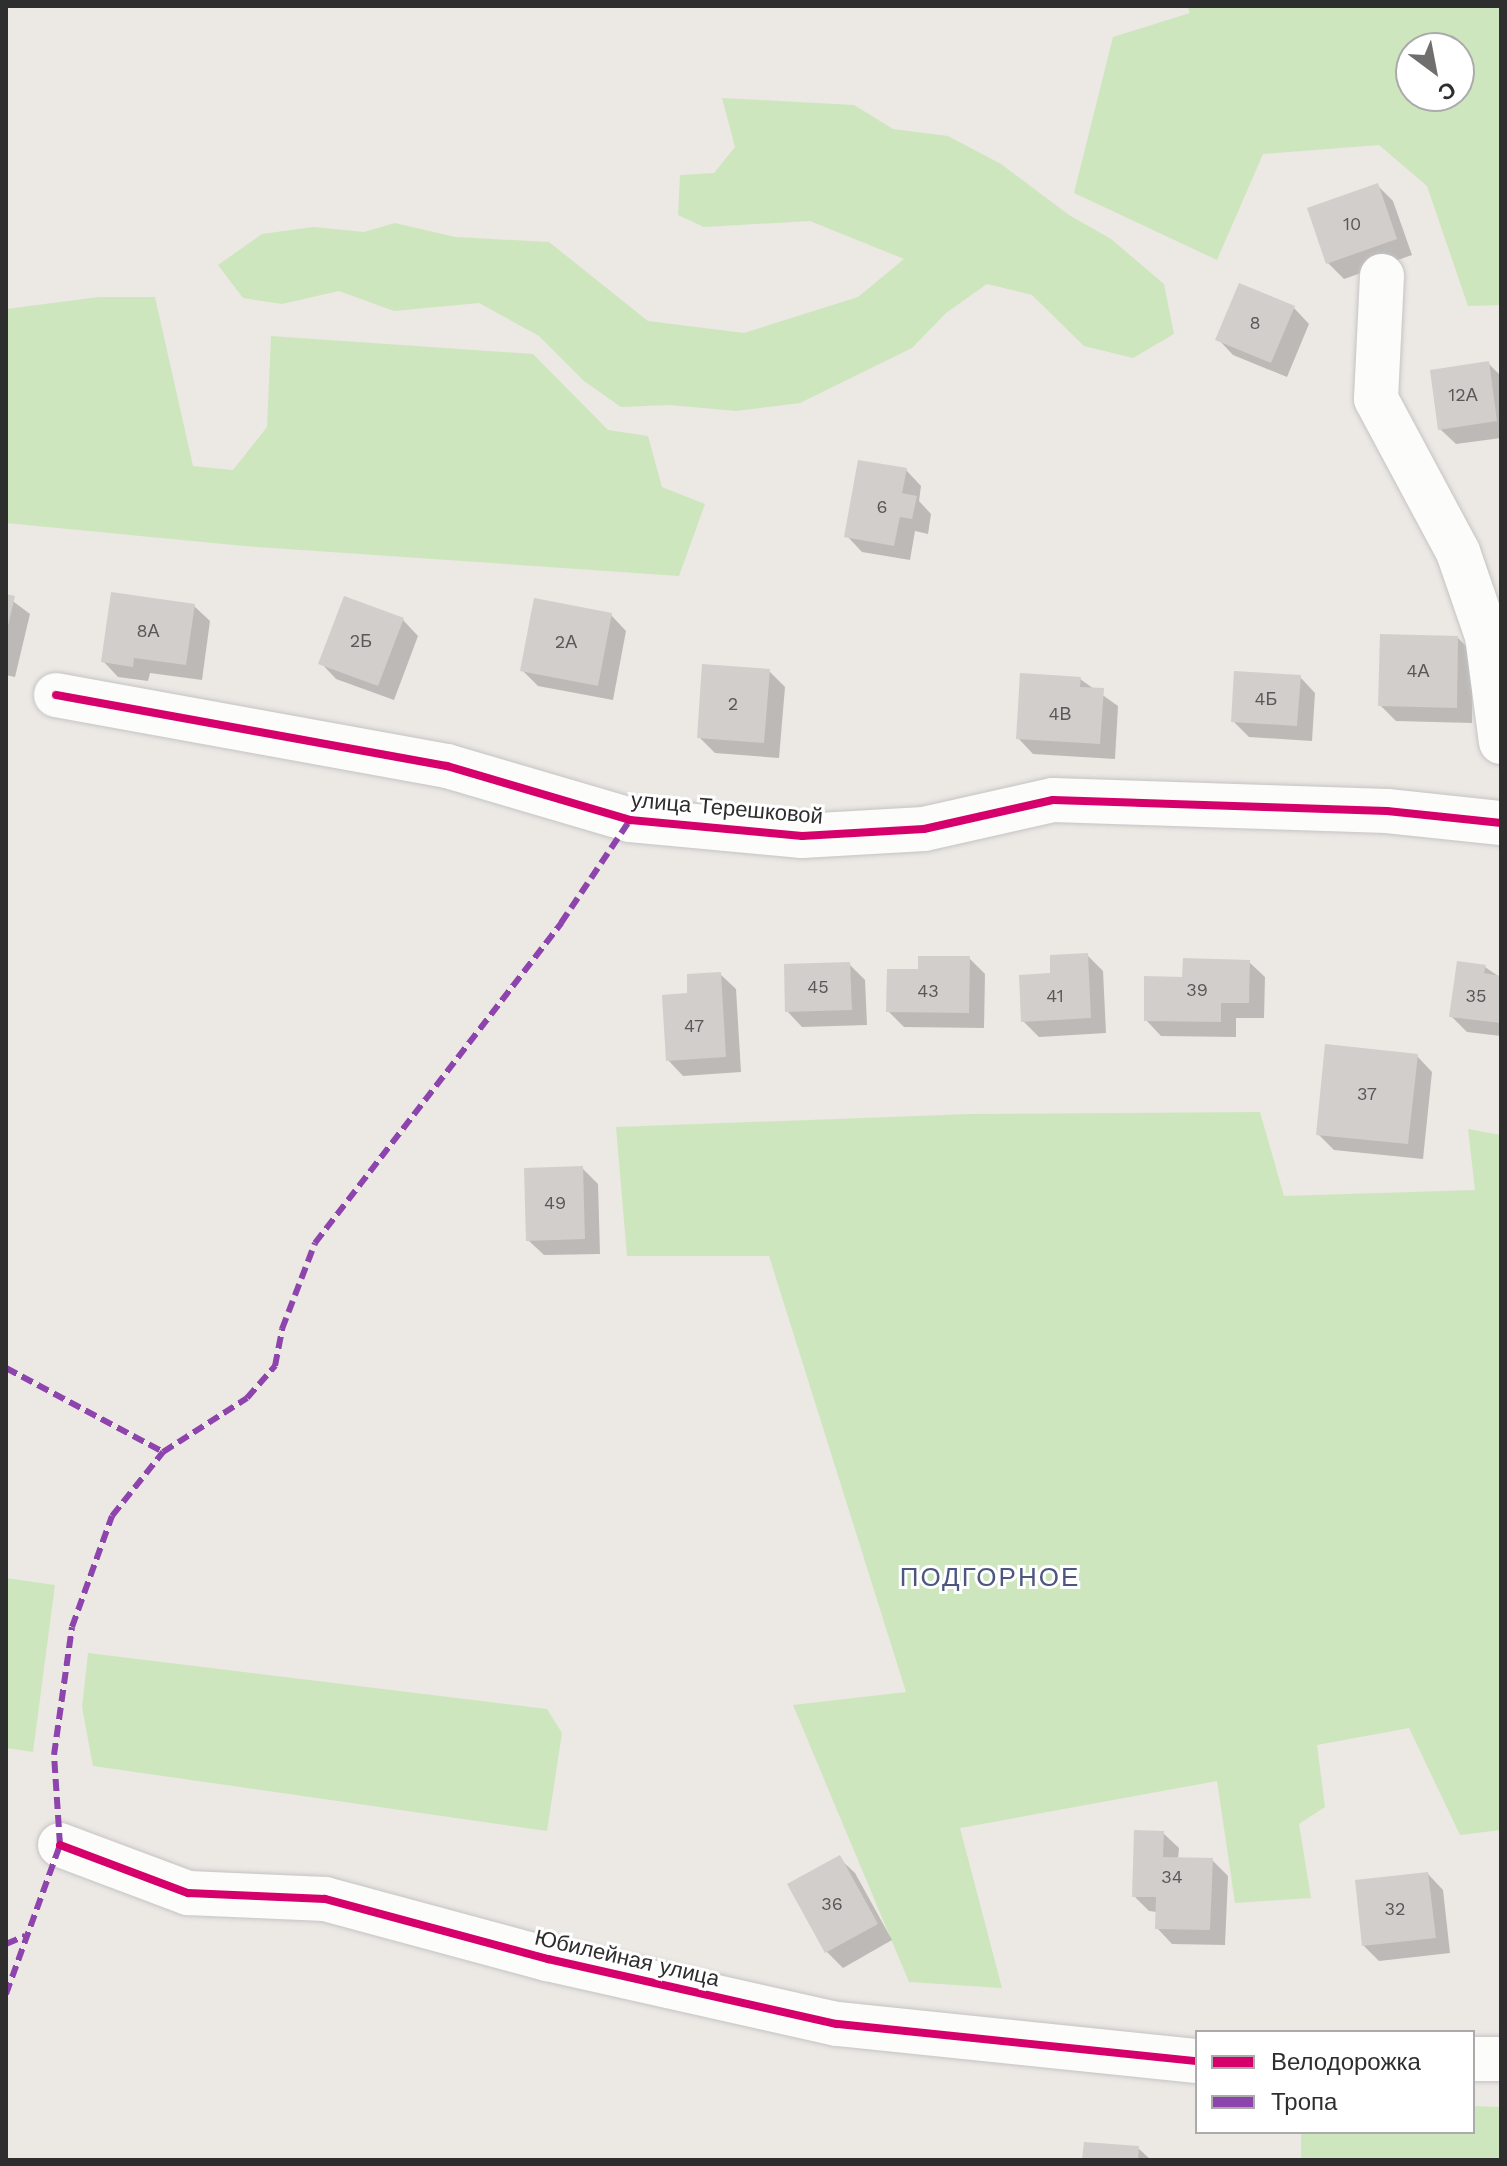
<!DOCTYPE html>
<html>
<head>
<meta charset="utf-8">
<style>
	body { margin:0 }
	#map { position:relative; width:1507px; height:2166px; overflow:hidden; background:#ece8e4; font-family:"Work Sans",sans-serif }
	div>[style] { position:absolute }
	.green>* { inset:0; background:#cee6be }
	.shadow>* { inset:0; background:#0003 }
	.building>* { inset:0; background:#d1cecb }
	.roads { filter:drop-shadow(0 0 2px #c5c4c5) drop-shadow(0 0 2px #c5c4c5) }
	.minor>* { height:44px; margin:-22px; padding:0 22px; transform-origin:22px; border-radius:22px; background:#fcfcfb }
	.quiet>* { height:6px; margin-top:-3px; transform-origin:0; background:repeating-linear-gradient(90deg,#8e44ad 0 12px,transparent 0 18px) }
	.cycleway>* { height:8px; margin:-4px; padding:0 4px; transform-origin:4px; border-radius:4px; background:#d6006c }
	span { translate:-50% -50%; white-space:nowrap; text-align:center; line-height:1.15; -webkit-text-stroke:6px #fff; paint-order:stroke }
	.number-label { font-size:18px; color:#585857 }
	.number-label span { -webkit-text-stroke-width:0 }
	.street-label { font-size:22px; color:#2e2e2e }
	.quarter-label { font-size:26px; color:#4d5680; letter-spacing:2px }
	.frame { position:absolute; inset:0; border:8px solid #2e2e2e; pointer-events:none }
	.legend { position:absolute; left:1195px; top:2030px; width:280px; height:104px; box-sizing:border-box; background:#fff; border:2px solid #ababab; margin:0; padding:10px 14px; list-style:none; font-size:24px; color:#2e2e2e }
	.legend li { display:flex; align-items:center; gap:16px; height:40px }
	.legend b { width:40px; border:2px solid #ababab }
	.north { position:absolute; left:1395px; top:32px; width:80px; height:80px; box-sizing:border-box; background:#fff; border:2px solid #ababab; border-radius:50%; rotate:148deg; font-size:22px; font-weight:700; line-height:32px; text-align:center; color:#2e2e2e }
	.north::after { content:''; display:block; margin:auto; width:28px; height:36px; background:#706f6e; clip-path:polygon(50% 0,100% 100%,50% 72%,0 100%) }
</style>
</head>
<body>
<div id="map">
	<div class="green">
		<div style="clip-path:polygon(evenodd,1187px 6px,1501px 6px,1501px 305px,1468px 306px,1427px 186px,1379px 145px,1263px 154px,1217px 260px,1074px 193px,1113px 37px,1190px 13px,1187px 6px,1411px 48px,1459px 48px,1459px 96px,1411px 96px,1411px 48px)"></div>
		<div style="clip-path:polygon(722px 98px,854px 105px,893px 129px,948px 136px,1001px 164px,1069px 215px,1111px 239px,1164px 284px,1174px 334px,1133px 358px,1084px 346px,1032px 295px,987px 284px,946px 313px,912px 348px,800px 403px,736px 411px,670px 405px,621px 407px,584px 381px,539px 336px,479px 303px,394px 311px,339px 291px,282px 304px,243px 298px,218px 265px,262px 234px,313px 227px,364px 232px,395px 223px,455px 237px,549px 242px,648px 321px,744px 333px,858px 297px,904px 259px,810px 221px,704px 227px,678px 215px,680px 175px,714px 173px,735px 147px)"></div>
		<div style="clip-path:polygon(99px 297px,155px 297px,193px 466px,233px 470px,267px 427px,271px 336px,533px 354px,608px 430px,648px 436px,662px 487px,705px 504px,679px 576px,244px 546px,6px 523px,6px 309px)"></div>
		<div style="clip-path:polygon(1260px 1112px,1284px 1196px,1475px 1190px,1468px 1129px,1501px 1135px,1501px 1830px,1460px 1835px,1409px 1728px,1317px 1745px,1325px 1807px,1299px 1824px,1311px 1898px,1235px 1903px,1217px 1781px,960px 1828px,1002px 1988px,909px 1982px,793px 1705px,906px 1692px,769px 1256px,627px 1256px,616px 1127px,970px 1114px)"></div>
		<div style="clip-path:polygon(6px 1578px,55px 1585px,33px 1752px,6px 1748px)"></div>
		<div style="clip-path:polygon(88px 1653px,547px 1709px,562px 1733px,547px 1831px,93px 1766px,82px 1707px)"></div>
		<div style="clip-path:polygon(1473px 2106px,1501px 2107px,1501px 2160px,1301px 2160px,1301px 2132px,1473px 2132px)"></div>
	</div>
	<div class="shadow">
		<div style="clip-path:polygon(1377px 185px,1393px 201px,1412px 255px,1344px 279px,1328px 263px)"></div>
		<div style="clip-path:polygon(1294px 308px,1309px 324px,1287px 377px,1233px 355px,1218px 339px)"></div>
		<div style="clip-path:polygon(1488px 363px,1501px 376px,1501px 438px,1456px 444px,1440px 429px)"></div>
		<div style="clip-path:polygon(906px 470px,921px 486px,919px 501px,931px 514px,928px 534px,915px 531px,910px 560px,862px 552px,847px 536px)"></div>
		<div style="clip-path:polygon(6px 596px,30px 614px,15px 677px,6px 675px)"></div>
		<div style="clip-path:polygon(194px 606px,210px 621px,202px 680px,150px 673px,148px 681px,118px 677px,103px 661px)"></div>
		<div style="clip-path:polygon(611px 615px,626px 631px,613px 700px,538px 686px,522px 670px)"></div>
		<div style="clip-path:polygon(403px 620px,418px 636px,394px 700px,336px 679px,321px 663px)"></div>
		<div style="clip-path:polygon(1458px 638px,1473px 653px,1472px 723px,1396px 721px,1380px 705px)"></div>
		<div style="clip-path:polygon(769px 671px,785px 687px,779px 758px,715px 753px,699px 737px)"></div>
		<div style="clip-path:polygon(1300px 677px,1315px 693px,1312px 741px,1249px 737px,1233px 721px)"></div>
		<div style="clip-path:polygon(1080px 679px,1118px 706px,1115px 759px,1033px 754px,1018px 738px)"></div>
		<div style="clip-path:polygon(1087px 955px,1103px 971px,1106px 1033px,1039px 1037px,1023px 1021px,1052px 975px)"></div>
		<div style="clip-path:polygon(969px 958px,985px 974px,984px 1028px,904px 1027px,888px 1011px,920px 971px)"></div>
		<div style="clip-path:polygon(1249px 962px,1265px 977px,1264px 1018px,1236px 1018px,1236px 1037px,1161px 1036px,1146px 1020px,1184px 979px)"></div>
		<div style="clip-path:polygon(849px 964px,865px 980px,867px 1025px,802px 1027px,787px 1011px)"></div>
		<div style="clip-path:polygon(1485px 967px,1501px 978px,1501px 1036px,1467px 1032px,1451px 1016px)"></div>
		<div style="clip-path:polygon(720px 974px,736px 989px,741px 1072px,683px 1076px,668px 1060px,690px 995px)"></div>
		<div style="clip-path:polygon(1417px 1056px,1432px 1072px,1423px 1159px,1334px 1150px,1318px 1134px)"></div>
		<div style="clip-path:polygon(582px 1168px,598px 1184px,600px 1254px,544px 1255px,528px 1240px)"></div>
		<div style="clip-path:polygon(1163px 1833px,1179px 1848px,1178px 1859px,1212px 1860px,1228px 1876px,1225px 1945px,1172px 1944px,1157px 1928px,1157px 1912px,1149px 1911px,1134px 1896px)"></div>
		<div style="clip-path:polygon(839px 1858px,855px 1873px,892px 1940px,843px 1968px,827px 1952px,790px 1885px)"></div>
		<div style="clip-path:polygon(1428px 1874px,1443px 1890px,1450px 1953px,1379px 1961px,1364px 1946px)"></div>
		<div style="clip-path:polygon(1138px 2148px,1151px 2160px,1084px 2160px)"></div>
	</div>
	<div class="building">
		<div style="clip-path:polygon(1378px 183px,1397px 239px,1326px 264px,1307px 208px)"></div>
		<div style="clip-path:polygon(1239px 283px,1295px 306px,1271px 363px,1215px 340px)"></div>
		<div style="clip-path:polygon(1489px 361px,1497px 421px,1438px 430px,1430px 370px)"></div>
		<div style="clip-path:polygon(858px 460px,907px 468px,902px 493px,917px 496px,912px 519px,900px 517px,894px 546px,844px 537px)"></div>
		<div style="clip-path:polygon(111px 592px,195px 604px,186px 665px,134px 658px,133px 667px,101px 662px)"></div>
		<div style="clip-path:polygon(6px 594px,15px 596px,7px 630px,6px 629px)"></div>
		<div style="clip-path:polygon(344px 596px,404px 618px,378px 686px,318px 664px)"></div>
		<div style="clip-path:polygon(534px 598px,612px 613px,598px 686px,520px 671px)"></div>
		<div style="clip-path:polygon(1380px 634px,1458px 636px,1457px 708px,1378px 706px)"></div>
		<div style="clip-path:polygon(702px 664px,770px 669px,764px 743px,697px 738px)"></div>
		<div style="clip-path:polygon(1234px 671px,1301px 675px,1297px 726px,1231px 722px)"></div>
		<div style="clip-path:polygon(1020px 673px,1081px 677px,1080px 687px,1104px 688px,1100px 744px,1016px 739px)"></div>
		<div style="clip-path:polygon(1088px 953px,1091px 1018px,1021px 1022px,1019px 975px,1050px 973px,1050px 955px)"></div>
		<div style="clip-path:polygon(918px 956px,970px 956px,969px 1013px,886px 1012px,887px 969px,918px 969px)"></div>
		<div style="clip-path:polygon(1183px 958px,1250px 960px,1249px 1003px,1221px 1003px,1221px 1022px,1144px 1021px,1144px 976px,1182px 977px)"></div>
		<div style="clip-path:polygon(1457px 961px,1486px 965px,1484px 973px,1501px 976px,1501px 1023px,1449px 1017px)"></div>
		<div style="clip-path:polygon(850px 962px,852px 1010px,785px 1012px,784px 964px)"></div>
		<div style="clip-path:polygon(721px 972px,726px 1057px,666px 1061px,662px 995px,687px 993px,687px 974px)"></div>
		<div style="clip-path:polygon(1325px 1044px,1418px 1054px,1408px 1144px,1316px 1135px)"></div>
		<div style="clip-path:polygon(583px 1166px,585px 1239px,526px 1241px,524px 1168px)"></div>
		<div style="clip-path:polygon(1134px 1830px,1164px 1831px,1163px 1857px,1213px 1858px,1210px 1930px,1155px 1929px,1156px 1897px,1132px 1897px)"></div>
		<div style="clip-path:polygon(840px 1855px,878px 1924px,825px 1953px,787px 1884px)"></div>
		<div style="clip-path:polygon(1428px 1872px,1436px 1938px,1362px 1946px,1355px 1880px)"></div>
		<div style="clip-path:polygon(1084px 2142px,1139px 2146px,1138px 2160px,1082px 2160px)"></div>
	</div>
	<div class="roads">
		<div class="minor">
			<div style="left:1382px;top:276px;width:123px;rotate:92.8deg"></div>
			<div style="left:1376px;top:399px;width:174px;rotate:61.8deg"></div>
			<div style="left:1458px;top:552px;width:89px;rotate:71deg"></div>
			<div style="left:1487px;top:636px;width:107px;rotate:82.5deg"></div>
			<div style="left:56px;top:695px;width:397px;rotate:10.3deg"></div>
			<div style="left:447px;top:766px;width:191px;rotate:16.4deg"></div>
			<div style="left:630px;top:820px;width:173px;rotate:5.3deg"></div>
			<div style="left:802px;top:836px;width:122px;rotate:-3.3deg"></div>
			<div style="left:924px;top:829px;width:132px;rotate:-12.7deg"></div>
			<div style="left:1053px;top:800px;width:334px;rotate:1.9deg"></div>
			<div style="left:1387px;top:811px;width:115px;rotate:6deg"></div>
			<div style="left:60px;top:1845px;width:137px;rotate:20.6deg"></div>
			<div style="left:188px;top:1893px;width:137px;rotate:2.5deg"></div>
			<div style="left:325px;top:1899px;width:231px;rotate:15.1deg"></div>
			<div style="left:548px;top:1959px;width:296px;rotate:12.7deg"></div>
			<div style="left:837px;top:2024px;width:362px;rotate:5.9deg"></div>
			<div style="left:1473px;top:2059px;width:28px"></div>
		</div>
	</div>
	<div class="quiet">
		<div style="left:6px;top:1368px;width:178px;rotate:28.1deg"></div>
		<div style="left:6px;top:1944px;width:21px;rotate:-23deg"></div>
		<div style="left:6px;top:1994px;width:158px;rotate:-70.1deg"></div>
		<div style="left:60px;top:1845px;width:90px;rotate:-93.8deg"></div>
		<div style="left:54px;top:1755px;width:129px;rotate:-82deg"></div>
		<div style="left:72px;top:1627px;width:118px;rotate:-70.2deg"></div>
		<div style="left:112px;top:1516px;width:82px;rotate:-51.4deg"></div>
		<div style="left:163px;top:1452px;width:100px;rotate:-32.7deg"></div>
		<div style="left:247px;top:1398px;width:43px;rotate:-48.8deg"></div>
		<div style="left:275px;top:1366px;width:38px;rotate:-79deg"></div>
		<div style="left:282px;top:1329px;width:92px;rotate:-69deg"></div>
		<div style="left:315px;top:1243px;width:404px;rotate:-52.4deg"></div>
		<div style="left:561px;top:923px;width:124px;rotate:-56.2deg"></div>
	</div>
	<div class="cycleway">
		<div style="left:56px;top:695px;width:397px;rotate:10.3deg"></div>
		<div style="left:447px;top:766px;width:191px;rotate:16.4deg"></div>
		<div style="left:630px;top:820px;width:173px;rotate:5.3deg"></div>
		<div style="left:802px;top:836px;width:122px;rotate:-3.3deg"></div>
		<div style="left:924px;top:829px;width:132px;rotate:-12.7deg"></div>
		<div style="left:1053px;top:800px;width:334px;rotate:1.9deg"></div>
		<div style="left:1387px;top:811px;width:115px;rotate:6deg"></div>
		<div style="left:60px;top:1845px;width:137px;rotate:20.6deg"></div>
		<div style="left:188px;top:1893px;width:137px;rotate:2.5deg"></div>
		<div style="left:325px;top:1899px;width:231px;rotate:15.1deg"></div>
		<div style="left:548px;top:1959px;width:296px;rotate:12.7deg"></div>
		<div style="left:837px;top:2024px;width:362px;rotate:5.9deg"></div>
	</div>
	<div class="number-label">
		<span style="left:1352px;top:224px">10</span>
		<span style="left:1255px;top:323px">8</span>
		<span style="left:1463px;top:395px">12А</span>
		<span style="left:882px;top:507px">6</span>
		<span style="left:148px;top:631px">8А</span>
		<span style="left:361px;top:641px">2Б</span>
		<span style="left:566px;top:642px">2А</span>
		<span style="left:1418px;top:671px">4А</span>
		<span style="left:1266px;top:699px">4Б</span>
		<span style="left:733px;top:704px">2</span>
		<span style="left:1060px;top:714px">4В</span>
		<span style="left:818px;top:987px">45</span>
		<span style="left:1197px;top:990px">39</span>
		<span style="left:928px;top:991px">43</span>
		<span style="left:1055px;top:996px">41</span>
		<span style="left:1476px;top:996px">35</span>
		<span style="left:694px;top:1026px">47</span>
		<span style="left:1367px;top:1094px">37</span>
		<span style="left:555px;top:1203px">49</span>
		<span style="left:1172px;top:1877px">34</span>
		<span style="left:832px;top:1904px">36</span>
		<span style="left:1395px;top:1909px">32</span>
	</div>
	<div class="street-label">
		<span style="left:727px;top:808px;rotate:5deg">улица Терешковой</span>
		<span style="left:627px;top:1958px;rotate:13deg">Юбилейная улица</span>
	</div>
	<div class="quarter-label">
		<span style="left:990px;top:1578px">ПОДГОРНОЕ</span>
	</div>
	<div class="frame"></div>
	<ul class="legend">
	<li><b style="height:10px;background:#d6006c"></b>Велодорожка</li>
	<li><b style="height:10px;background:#8e44ad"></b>Тропа</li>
	</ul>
	<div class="north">С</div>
</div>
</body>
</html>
